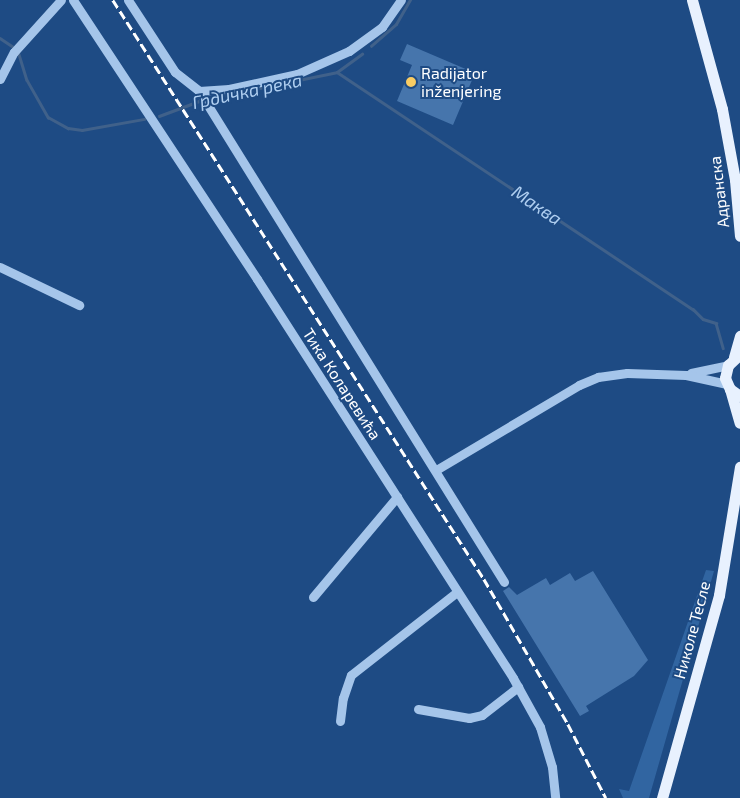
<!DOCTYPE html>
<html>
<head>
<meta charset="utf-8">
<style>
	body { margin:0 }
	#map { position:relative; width:740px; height:798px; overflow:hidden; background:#1e4b84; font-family:"Exo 2",sans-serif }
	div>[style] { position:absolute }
	.green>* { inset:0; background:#3165a1 }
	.stream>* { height:2.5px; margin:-1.25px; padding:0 1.25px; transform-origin:1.25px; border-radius:1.25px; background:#40618a }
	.building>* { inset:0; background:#4675ac }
	.minor>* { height:9px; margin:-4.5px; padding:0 4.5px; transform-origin:4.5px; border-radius:4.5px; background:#a5c5ea }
	.major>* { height:11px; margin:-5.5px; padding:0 5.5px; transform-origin:5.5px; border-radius:5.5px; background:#e8f1fe }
	.rail>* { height:2.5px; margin-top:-1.25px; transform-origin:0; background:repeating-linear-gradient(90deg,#fff 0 9px,transparent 0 13px) }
	.dots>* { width:14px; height:14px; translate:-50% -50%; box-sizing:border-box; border:2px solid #1e4b84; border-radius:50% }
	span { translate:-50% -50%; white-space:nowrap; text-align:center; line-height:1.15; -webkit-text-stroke:4px #1e4b84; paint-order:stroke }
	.poi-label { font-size:16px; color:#fff }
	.left { translate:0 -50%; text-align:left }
	.street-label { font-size:16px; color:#fff }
	.water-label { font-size:18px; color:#b0cff1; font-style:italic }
</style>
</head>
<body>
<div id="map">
	<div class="green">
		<div style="clip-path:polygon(706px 570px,714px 571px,649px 798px,623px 798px,619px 789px,629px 791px)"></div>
	</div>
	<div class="stream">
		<div style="left:0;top:38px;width:18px;rotate:34deg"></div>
		<div style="left:371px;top:46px;width:33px;rotate:-41deg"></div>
		<div style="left:396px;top:24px;width:28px;rotate:-60deg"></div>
		<div style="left:18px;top:51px;width:30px;rotate:73deg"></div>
		<div style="left:27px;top:80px;width:43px;rotate:60.4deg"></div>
		<div style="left:48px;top:117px;width:23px;rotate:29deg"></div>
		<div style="left:68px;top:128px;width:14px;rotate:8deg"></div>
		<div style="left:82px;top:130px;width:63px;rotate:-10.1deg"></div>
		<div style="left:337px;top:72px;width:428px;rotate:33.7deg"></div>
		<div style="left:693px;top:309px;width:14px;rotate:45deg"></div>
		<div style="left:703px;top:319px;width:14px;rotate:17deg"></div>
		<div style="left:716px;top:323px;width:26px;rotate:74deg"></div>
		<div style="left:207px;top:99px;width:133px;rotate:-11.7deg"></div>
		<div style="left:337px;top:72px;width:31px;rotate:-36deg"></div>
		<div style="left:159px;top:116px;width:46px;rotate:-20.4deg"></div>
	</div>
	<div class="building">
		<div style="clip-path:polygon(407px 44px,475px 73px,453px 125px,397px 101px,412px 65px,400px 60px)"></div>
		<div style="clip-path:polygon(593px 571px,648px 660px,634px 676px,586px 706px,589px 711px,580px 716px,503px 591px,509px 587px,517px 595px,546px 578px,550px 585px,570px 573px,575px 581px)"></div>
	</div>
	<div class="minor">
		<div style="left:73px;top:0;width:334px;rotate:56.6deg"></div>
		<div style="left:257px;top:279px;width:474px;rotate:57.3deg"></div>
		<div style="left:513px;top:678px;width:56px;rotate:61.1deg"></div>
		<div style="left:540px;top:727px;width:42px;rotate:73.3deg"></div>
		<div style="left:552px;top:767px;width:31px;rotate:84deg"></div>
		<div style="left:128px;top:0;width:86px;rotate:56.9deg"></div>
		<div style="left:175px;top:72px;width:31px;rotate:38deg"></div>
		<div style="left:199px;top:91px;width:30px;rotate:-4deg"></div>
		<div style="left:229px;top:89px;width:70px;rotate:-12.4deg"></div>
		<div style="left:297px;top:74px;width:57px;rotate:-23.9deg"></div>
		<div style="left:349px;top:51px;width:41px;rotate:-36deg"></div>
		<div style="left:382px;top:27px;width:33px;rotate:-55deg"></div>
		<div style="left:0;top:79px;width:30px;rotate:-63deg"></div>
		<div style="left:14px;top:52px;width:70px;rotate:-47.9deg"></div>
		<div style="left:199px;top:91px;width:578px;rotate:58.15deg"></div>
		<div style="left:0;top:267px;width:88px;rotate:25.7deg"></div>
		<div style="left:691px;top:373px;width:38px;rotate:-12deg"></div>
		<div style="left:436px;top:470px;width:166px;rotate:-30.7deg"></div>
		<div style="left:579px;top:385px;width:21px;rotate:-23deg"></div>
		<div style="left:598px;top:377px;width:29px;rotate:-8deg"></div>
		<div style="left:627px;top:373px;width:59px;rotate:1.9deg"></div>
		<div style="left:686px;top:375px;width:42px;rotate:12.4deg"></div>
		<div style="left:313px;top:597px;width:131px;rotate:-50deg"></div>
		<div style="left:418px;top:709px;width:52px;rotate:10deg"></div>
		<div style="left:469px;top:718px;width:13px;rotate:-13deg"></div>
		<div style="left:482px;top:715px;width:46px;rotate:-37.9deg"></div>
		<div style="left:340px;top:721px;width:23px;rotate:-83deg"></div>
		<div style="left:343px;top:698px;width:24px;rotate:-71deg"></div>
		<div style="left:351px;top:675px;width:135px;rotate:-38.1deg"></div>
	</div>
	<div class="major">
		<div style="left:692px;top:0;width:113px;rotate:74.6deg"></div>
		<div style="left:722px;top:109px;width:72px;rotate:79.6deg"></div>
		<div style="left:735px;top:180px;width:56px;rotate:84.9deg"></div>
		<div style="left:740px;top:354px;width:16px;rotate:137deg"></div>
		<div style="left:728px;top:365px;width:13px;rotate:103deg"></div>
		<div style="left:725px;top:378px;width:12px;rotate:66deg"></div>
		<div style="left:730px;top:389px;width:12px;rotate:35deg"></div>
		<div style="left:734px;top:357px;width:22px;rotate:-74deg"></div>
		<div style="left:730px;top:389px;width:35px;rotate:74deg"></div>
		<div style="left:662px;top:798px;width:211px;rotate:-74.3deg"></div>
		<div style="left:719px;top:595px;width:130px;rotate:-80.7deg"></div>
	</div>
	<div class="rail">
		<div style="left:113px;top:0;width:688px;rotate:57.35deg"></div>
		<div style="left:484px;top:579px;width:168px;rotate:59.9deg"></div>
		<div style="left:568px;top:724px;width:83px;rotate:62.8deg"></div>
	</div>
	<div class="dots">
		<div style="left:411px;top:82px;background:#f9cc63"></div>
	</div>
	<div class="poi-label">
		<span class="left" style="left:421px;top:82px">Radijator<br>inženjering</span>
	</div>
	<div class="street-label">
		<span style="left:719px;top:192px;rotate:-97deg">Адранска</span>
		<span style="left:342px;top:384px;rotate:57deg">Тика Коларевића</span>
		<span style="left:692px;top:630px;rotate:-75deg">Николе Тесле</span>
	</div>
	<div class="water-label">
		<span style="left:247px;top:91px;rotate:-12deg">Грдичка река</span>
		<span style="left:537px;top:205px;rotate:34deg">Маква</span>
	</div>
</div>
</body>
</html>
